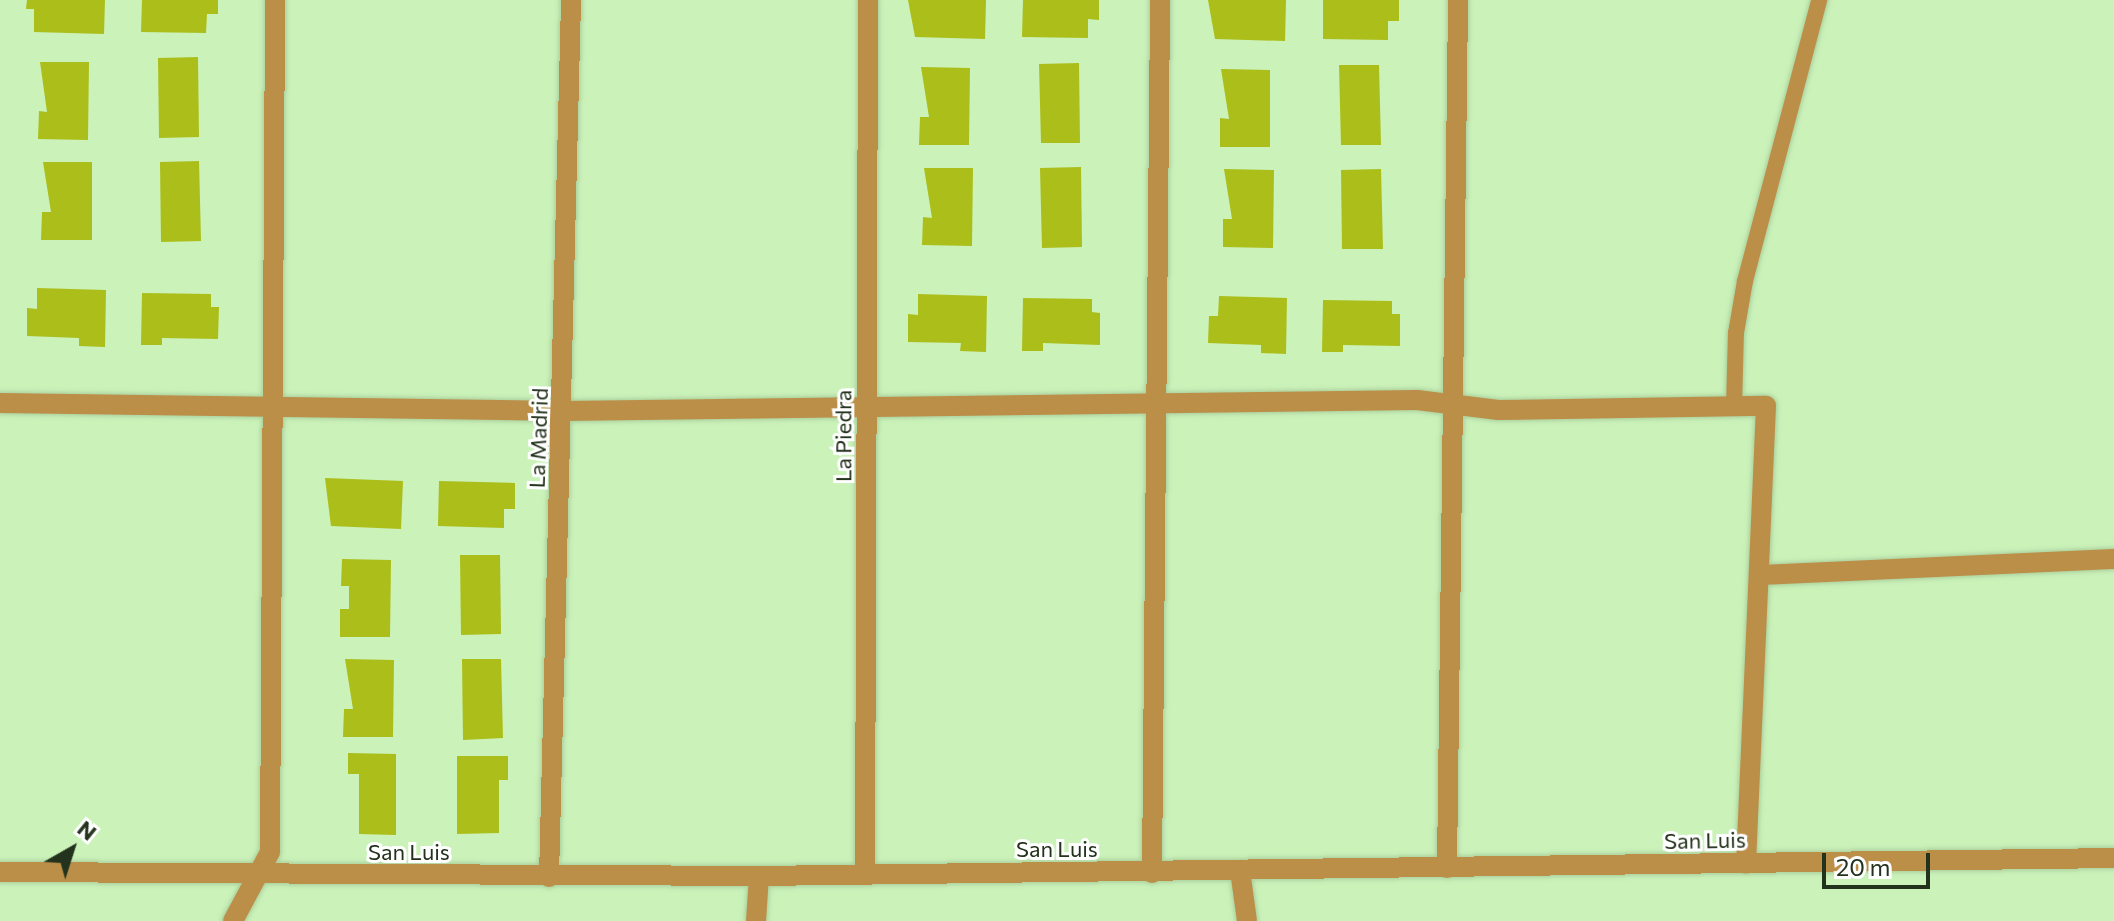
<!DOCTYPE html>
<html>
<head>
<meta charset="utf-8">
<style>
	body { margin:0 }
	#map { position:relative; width:2114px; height:921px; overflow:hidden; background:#caf2b9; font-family:Commissioner,sans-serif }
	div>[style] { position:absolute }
	.building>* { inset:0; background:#acbe1a }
	.roads { filter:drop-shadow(0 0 2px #accf9d) drop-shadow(0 0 2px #accf9d) }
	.service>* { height:16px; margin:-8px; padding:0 8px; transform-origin:8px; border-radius:8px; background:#bc8f49 }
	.minor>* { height:20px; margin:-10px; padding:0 10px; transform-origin:10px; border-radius:10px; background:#bc8f49 }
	span { translate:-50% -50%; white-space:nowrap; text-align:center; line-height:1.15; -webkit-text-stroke:6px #fff; paint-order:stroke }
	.street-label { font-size:22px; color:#23321c }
	.north { position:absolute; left:32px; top:809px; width:80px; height:80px; -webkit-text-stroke:6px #fff; paint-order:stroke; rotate:39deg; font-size:22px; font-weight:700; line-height:32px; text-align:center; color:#23321c }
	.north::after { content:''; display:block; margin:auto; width:28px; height:36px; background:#23321c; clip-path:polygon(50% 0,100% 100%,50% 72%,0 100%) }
	.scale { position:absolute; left:1822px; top:853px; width:108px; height:36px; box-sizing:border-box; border:4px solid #23321c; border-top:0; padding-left:10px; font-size:24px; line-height:28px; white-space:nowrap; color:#23321c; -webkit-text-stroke:6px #fff; paint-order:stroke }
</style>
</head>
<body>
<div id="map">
	<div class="building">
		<div style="clip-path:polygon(27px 0,105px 0,104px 34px,34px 32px,34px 9px,26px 9px)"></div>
		<div style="clip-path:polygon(142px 0,218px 0,218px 14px,207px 14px,206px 33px,141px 32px)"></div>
		<div style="clip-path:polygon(908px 0,986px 0,985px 39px,915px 37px)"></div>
		<div style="clip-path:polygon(1023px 0,1099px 0,1099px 20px,1088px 19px,1088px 38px,1022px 37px)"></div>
		<div style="clip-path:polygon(1208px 0,1286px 0,1285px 41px,1215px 39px)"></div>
		<div style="clip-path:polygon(1323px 0,1399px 0,1399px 21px,1388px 21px,1388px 40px,1323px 39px)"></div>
		<div style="clip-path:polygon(198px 57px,199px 137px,159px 138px,158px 58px)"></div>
		<div style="clip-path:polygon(40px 62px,89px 62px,88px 140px,38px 139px,39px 111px,47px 112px)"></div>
		<div style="clip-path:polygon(1079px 63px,1080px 143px,1041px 143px,1039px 64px)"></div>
		<div style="clip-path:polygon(1339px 65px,1379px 65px,1381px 145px,1341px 145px)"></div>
		<div style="clip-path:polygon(921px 67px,970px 68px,969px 145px,919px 145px,920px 117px,929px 117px)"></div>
		<div style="clip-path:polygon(1221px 69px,1270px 70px,1270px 147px,1220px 147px,1220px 118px,1229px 119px)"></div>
		<div style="clip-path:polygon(199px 161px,201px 241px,161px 242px,160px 162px)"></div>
		<div style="clip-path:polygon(43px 162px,92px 162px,92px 240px,41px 240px,42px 212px,51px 212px)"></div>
		<div style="clip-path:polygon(1081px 167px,1082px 247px,1042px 248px,1040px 168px)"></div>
		<div style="clip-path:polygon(924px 168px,973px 168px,972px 246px,922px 245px,923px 217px,932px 218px)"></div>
		<div style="clip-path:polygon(1224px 169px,1274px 170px,1273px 248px,1223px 247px,1223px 219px,1232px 219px)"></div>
		<div style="clip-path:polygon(1381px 169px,1383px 249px,1342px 249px,1341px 170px)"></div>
		<div style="clip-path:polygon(37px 288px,106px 290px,105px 347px,79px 346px,79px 338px,27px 336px,27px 308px,37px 309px)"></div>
		<div style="clip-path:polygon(142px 293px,211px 294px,211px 307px,219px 307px,218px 339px,162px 338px,162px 345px,141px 345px)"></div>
		<div style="clip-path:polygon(918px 294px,987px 296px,986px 352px,960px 351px,961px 343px,908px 342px,908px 314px,918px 315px)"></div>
		<div style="clip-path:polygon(1219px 296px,1287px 298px,1286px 354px,1261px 353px,1261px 345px,1208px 343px,1209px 316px,1218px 316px)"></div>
		<div style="clip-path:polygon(1023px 298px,1092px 299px,1092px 312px,1100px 313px,1100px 345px,1043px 343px,1043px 351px,1022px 351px)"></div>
		<div style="clip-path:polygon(1323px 300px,1392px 301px,1392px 314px,1400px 314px,1400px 346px,1343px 345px,1343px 352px,1322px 352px)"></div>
		<div style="clip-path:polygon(325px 478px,403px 481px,401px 529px,331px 526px)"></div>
		<div style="clip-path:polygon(439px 481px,515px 483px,515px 509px,504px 509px,504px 528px,438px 526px)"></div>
		<div style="clip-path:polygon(460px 555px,500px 555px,501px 634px,461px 635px)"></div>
		<div style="clip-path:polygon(342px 559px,391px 560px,390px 637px,340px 637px,340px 609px,349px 609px,349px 586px,341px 586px)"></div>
		<div style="clip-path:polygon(345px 659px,394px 660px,393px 737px,343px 737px,344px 709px,353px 709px)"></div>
		<div style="clip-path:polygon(462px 659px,501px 659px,503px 738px,463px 740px)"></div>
		<div style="clip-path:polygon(348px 753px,396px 754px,396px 835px,359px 834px,359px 774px,348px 774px)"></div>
		<div style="clip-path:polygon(457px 756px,508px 756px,508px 780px,499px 780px,499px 833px,457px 834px)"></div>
	</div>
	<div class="roads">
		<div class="service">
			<div style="left:1734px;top:407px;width:74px;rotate:-88.5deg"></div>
			<div style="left:1736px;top:333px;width:53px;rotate:-80.2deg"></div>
			<div style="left:1745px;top:281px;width:291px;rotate:-75.2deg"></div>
		</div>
		<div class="minor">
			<div style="left:0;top:403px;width:563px;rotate:0.81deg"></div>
			<div style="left:563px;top:411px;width:854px;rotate:-0.74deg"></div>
			<div style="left:1417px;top:400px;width:82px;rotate:7deg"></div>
			<div style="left:1498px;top:410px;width:268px;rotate:-0.9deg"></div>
			<div style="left:1766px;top:406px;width:458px;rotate:92.5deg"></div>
			<div style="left:1760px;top:575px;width:354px;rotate:-2.6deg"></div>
			<div style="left:1447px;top:868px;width:868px;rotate:-89.27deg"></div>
			<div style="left:1240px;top:870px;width:51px;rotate:82.2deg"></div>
			<div style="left:0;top:872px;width:759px;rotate:0.3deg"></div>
			<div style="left:759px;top:876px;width:1355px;rotate:-0.76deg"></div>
			<div style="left:865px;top:872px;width:872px;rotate:-89.8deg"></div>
			<div style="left:1152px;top:873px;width:873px;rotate:-89.47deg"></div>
			<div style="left:549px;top:877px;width:877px;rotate:-88.56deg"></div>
			<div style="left:233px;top:921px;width:78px;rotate:-61.8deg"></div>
			<div style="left:270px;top:852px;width:852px;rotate:-89.66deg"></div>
			<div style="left:756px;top:921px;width:45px;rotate:-86.2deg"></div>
		</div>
	</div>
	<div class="street-label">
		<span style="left:843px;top:436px;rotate:-90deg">La Piedra</span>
		<span style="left:538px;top:438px;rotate:-88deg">La Madrid</span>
		<span style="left:1705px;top:840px;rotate:-1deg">San Luis</span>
		<span style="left:1057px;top:849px">San Luis</span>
		<span style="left:409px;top:852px">San Luis</span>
	</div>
	<div class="north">N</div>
	<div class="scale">20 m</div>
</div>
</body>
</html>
